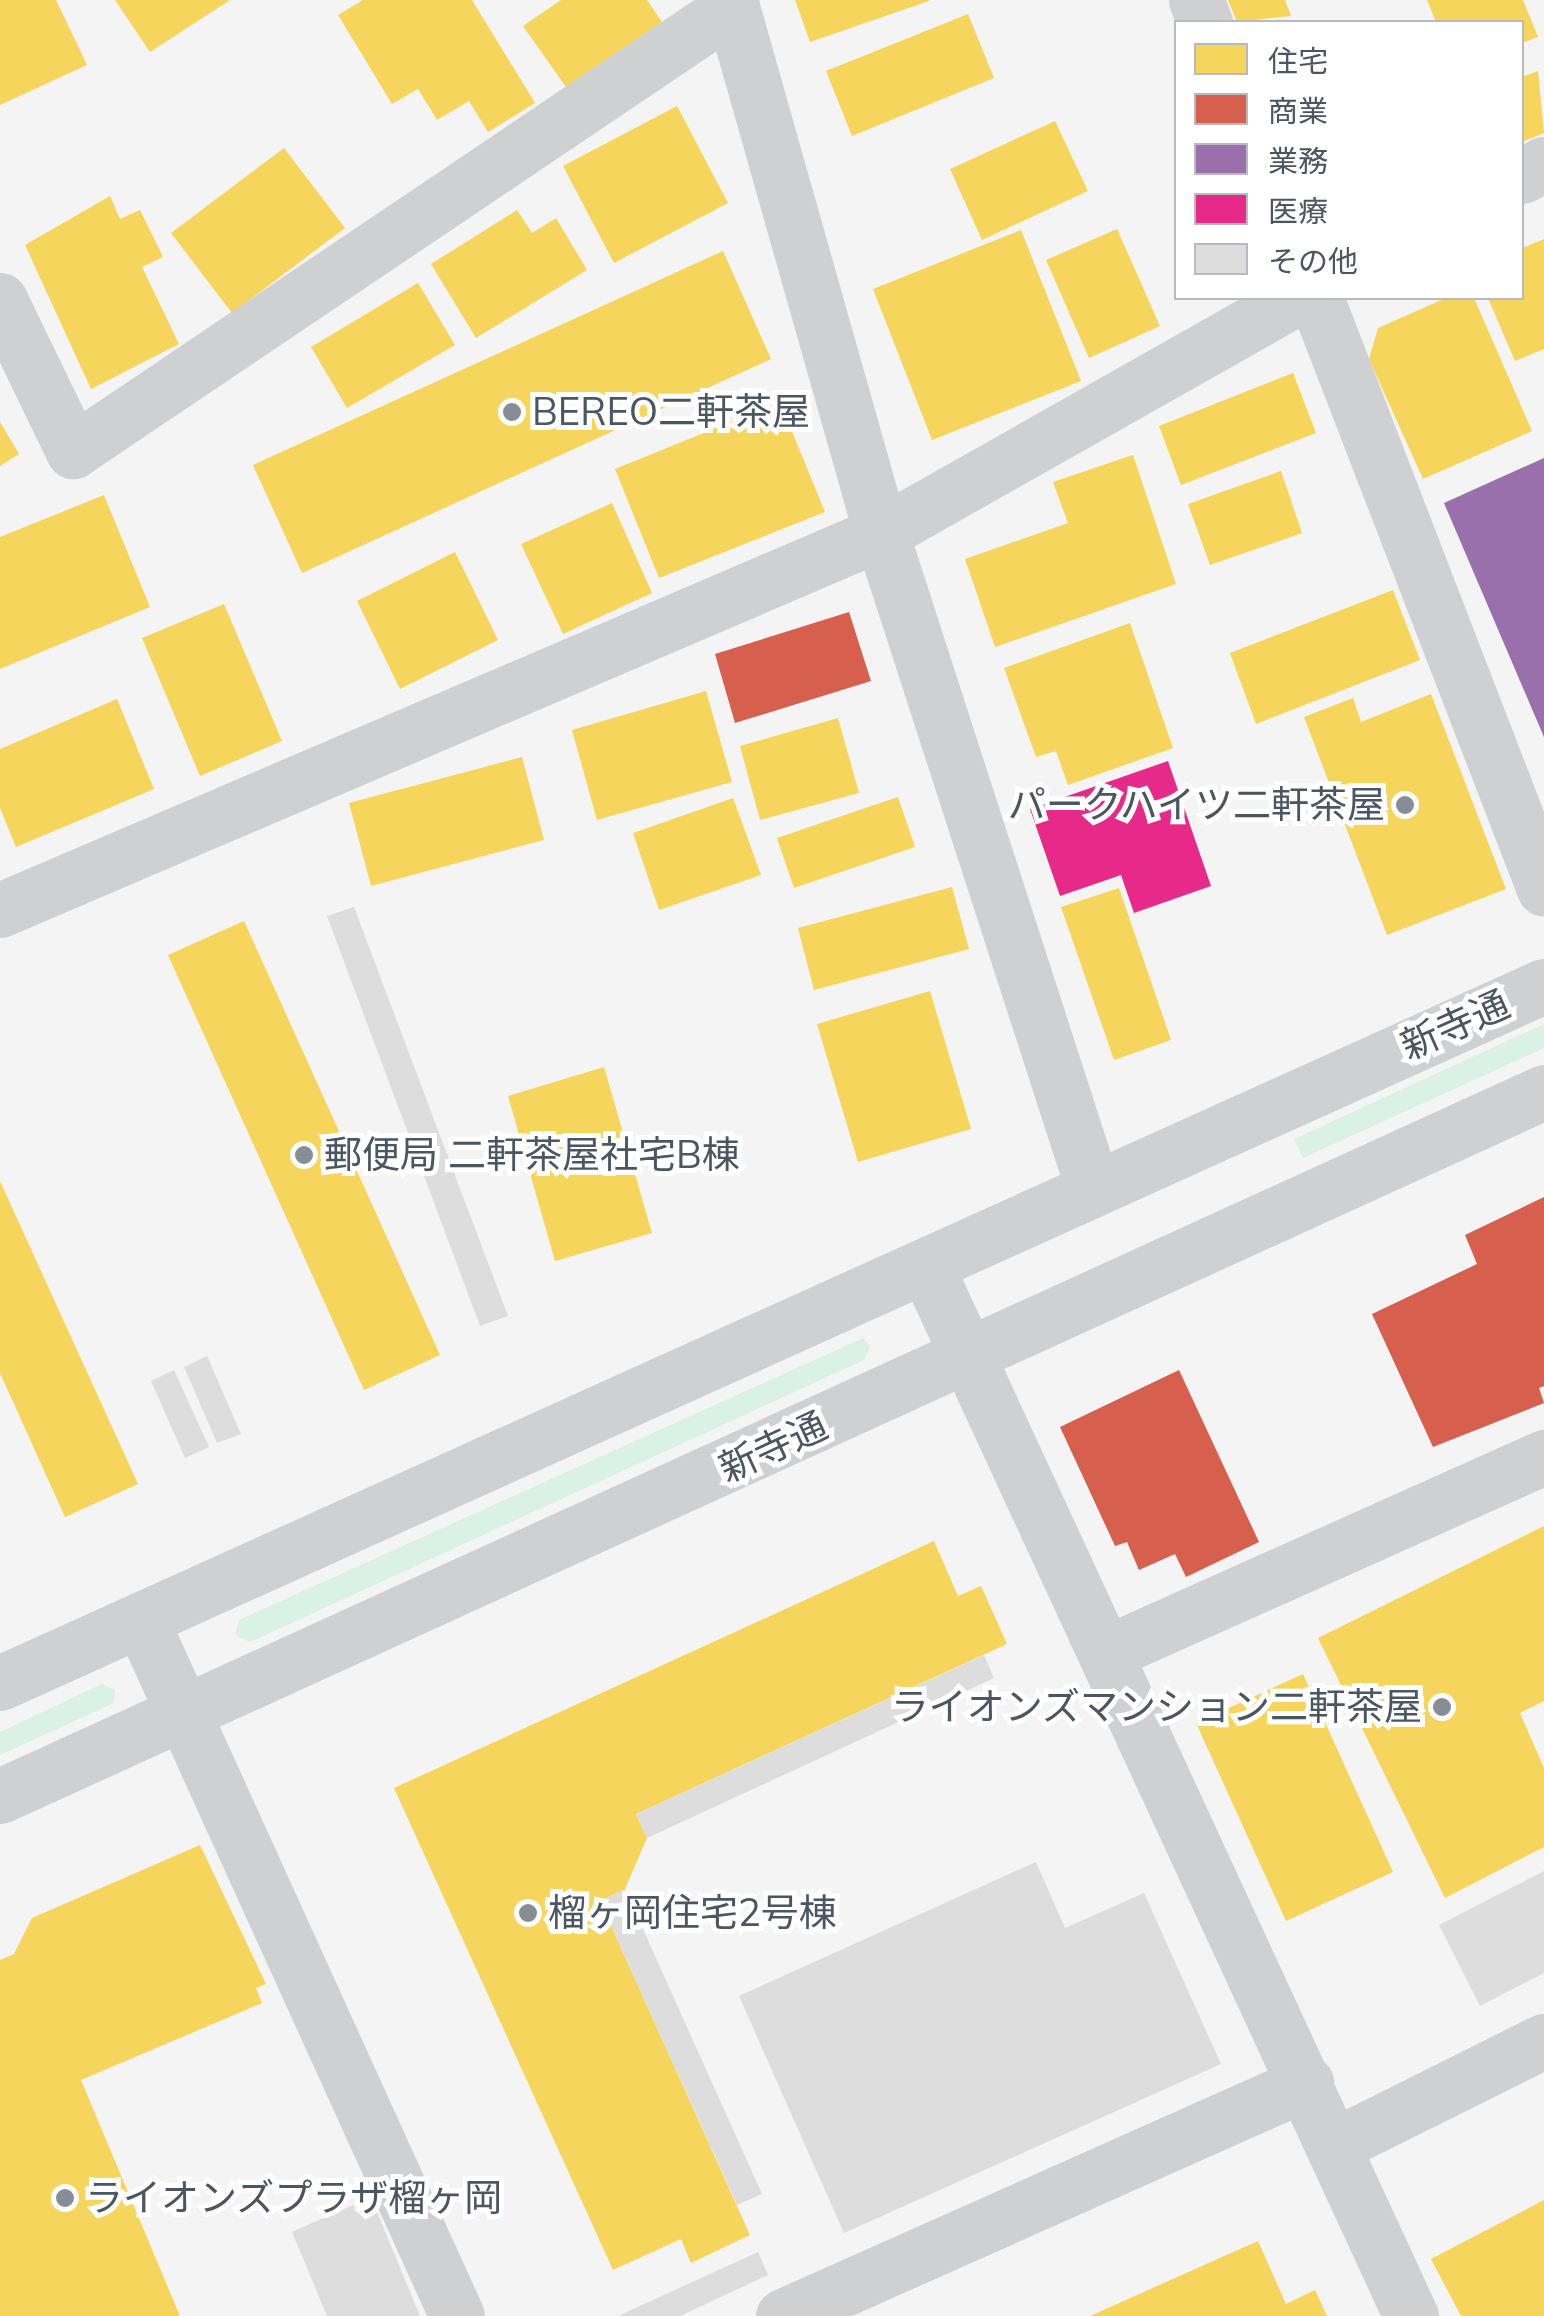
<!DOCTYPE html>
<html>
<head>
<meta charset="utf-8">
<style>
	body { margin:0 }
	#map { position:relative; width:1544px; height:2316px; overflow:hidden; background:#f4f4f4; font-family:Mulish,"Noto Sans JP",sans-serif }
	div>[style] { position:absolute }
	.green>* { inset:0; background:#d9f2e3 }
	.homes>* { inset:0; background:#f6d55c }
	.shops>* { inset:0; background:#d6604d }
	.offices>* { inset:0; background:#9970ab }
	.health>* { inset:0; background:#e7298a }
	.building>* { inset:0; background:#ddddde }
	.minor>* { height:55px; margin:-27.5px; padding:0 27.5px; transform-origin:27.5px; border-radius:27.5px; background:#ced0d2 }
	.dots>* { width:28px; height:28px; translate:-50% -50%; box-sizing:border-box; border:5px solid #fff; border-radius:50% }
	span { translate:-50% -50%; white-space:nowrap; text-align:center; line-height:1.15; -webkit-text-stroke:10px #fff; paint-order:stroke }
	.poi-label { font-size:38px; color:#4a5661 }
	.left { translate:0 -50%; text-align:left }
	.right { translate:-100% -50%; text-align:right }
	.street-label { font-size:38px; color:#4a5661 }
	.legend { position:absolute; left:1174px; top:20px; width:350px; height:280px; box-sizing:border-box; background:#fff; border:2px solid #b7bbc0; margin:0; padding:12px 18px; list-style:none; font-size:30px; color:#4a5661 }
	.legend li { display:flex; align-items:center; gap:20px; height:50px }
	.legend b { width:50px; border:2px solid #b7bbc0 }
</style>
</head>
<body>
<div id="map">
	<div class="green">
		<div style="clip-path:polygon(1544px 1024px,1544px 1048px,1303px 1158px,1294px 1139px)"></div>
		<div style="clip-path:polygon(863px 1338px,870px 1346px,864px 1360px,250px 1642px,235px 1635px,239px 1620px)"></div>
		<div style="clip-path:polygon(102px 1684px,115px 1690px,114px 1703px,0 1755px,0 1732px)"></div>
	</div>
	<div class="homes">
		<div style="clip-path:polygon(0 0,56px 0,87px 65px,0 105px)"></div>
		<div style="clip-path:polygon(115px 0,230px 0,150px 52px)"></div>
		<div style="clip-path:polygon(363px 0,472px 0,535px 103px,488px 132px,469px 101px,437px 120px,418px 89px,392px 104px,338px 15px)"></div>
		<div style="clip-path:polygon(561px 0,647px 0,662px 22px,566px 87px,523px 26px)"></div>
		<div style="clip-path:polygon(795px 0,929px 0,929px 1px,810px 42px)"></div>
		<div style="clip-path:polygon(1228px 0,1285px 0,1291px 16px,1237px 22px)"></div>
		<div style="clip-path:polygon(1427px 0,1523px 0,1538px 37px,1522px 43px,1522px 22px,1436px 22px)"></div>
		<div style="clip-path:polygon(968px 14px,994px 78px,852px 136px,826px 71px)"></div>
		<div style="clip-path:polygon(1538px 71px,1544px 133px,1522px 142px,1522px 77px)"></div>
		<div style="clip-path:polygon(677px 106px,728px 203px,614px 263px,563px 166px)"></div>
		<div style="clip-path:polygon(1055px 121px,1088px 191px,982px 240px,950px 169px)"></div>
		<div style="clip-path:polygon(284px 148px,345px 228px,232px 313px,171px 233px)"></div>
		<div style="clip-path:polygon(110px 196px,120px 219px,140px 210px,163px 257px,142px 267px,179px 344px,91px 389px,25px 245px)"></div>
		<div style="clip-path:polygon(517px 210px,532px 233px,556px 218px,587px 270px,476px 338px,431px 264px)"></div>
		<div style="clip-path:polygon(1117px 229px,1160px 326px,1089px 358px,1046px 260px)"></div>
		<div style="clip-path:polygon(1021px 230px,1081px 381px,932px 440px,873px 289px)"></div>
		<div style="clip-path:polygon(1544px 239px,1544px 349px,1515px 361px,1488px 298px,1522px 298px,1522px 248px)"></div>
		<div style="clip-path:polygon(723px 251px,771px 359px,302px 573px,253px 465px)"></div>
		<div style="clip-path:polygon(418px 283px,455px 345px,347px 408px,311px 347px)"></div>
		<div style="clip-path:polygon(1446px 298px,1474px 298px,1532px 431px,1423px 479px,1369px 359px,1378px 328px)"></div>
		<div style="clip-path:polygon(1293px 373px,1316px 433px,1181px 485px,1159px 426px)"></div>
		<div style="clip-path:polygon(780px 402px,825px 512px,659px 578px,615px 469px)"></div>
		<div style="clip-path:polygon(0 422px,19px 454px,0 466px)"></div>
		<div style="clip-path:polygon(1133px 455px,1176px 584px,995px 647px,965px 559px,1068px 523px,1053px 482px)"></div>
		<div style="clip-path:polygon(1281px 471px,1302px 533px,1210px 565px,1188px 504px)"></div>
		<div style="clip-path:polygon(104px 495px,150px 607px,0 669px,0 537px)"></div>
		<div style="clip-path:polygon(612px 503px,652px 593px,563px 634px,521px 544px)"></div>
		<div style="clip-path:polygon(455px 552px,498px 640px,400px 689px,357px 601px)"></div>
		<div style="clip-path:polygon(1393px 590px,1420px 660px,1256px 724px,1230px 653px)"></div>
		<div style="clip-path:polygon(224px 604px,282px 741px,200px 776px,142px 638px)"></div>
		<div style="clip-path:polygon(1130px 623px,1173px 748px,1068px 785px,1056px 751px,1036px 757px,1004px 668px)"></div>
		<div style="clip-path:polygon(706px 691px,732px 782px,597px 820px,572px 730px)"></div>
		<div style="clip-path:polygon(1431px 694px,1506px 889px,1387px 935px,1304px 717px,1353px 698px,1361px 722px)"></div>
		<div style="clip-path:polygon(117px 699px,154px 789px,16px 847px,0 808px,0 749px)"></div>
		<div style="clip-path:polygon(838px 718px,859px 793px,760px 820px,740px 746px)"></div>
		<div style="clip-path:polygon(522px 757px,544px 840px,371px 886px,349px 803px)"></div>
		<div style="clip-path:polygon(898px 797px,915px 847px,794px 888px,777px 838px)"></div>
		<div style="clip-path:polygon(733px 798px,761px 875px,659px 910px,633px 833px)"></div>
		<div style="clip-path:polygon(952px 887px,969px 949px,814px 990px,798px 928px)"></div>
		<div style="clip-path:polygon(1119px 888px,1171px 1040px,1114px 1060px,1061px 907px)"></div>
		<div style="clip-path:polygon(244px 921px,440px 1355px,364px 1390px,168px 955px)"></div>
		<div style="clip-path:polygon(930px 991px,971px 1129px,858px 1162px,817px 1024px)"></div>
		<div style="clip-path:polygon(604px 1067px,652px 1233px,555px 1261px,508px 1096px)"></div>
		<div style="clip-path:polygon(0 1181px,138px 1484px,65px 1517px,0 1373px)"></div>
		<div style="clip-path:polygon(1544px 1526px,1544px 1701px,1520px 1713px,1544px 1768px,1544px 1847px,1445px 1898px,1318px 1638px)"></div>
		<div style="clip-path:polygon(934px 1541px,958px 1596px,981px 1586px,1007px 1644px,636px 1814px,647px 1838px,625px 1889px,600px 1901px,750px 2235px,691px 2263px,681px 2239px,613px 2270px,394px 1788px)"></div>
		<div style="clip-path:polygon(1303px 1674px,1393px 1872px,1286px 1921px,1196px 1723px)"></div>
		<div style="clip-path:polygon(200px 1845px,266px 1984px,256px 1988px,262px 2003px,81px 2080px,180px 2316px,0 2316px,0 1960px,14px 1954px,32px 1918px)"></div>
		<div style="clip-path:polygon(1544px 2200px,1544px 2316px,1461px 2316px,1431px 2259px)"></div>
		<div style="clip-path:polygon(1258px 2241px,1286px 2304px,1315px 2290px,1327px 2316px,1090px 2316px)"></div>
	</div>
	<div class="shops">
		<div style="clip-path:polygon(849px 612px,871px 681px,735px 723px,715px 654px)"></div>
		<div style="clip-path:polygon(1544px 1197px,1544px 1386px,1539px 1388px,1544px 1403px,1433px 1447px,1372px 1314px,1477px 1264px,1465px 1235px)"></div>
		<div style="clip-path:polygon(1179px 1370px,1259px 1542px,1186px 1577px,1175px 1554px,1139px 1570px,1127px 1542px,1115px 1546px,1060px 1427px)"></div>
	</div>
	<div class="offices">
		<div style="clip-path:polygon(1544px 458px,1544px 737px,1444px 503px)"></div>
	</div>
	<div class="health">
		<div style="clip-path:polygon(1168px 761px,1211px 886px,1134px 913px,1121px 875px,1060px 896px,1030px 809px)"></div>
	</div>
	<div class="building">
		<div style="clip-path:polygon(354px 907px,508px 1316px,480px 1326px,327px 916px)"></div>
		<div style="clip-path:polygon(207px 1356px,241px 1434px,217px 1443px,184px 1367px)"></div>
		<div style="clip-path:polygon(174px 1370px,209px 1447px,185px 1458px,151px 1381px)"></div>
		<div style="clip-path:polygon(984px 1655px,994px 1678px,647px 1838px,636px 1814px)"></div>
		<div style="clip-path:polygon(1036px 1862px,1065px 1928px,1144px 1893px,1221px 2064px,844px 2233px,739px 1996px)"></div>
		<div style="clip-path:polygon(1544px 1871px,1544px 1973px,1480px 2006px,1439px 1925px)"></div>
		<div style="clip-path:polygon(625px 1889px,762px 2194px,737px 2205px,600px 1901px)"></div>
		<div style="clip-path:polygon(371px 2197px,420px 2316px,327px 2316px,292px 2232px)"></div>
		<div style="clip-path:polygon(758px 2252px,768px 2275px,680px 2316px,618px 2316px)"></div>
	</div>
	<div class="minor">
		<div style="left:730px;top:0;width:554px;rotate:74.18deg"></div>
		<div style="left:881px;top:533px;width:688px;rotate:72.07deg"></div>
		<div style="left:1196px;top:0;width:24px;rotate:68deg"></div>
		<div style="left:1522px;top:176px;width:25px;rotate:-29deg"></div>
		<div style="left:1316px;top:298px;width:633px;rotate:68.9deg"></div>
		<div style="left:0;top:300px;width:168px;rotate:64.2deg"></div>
		<div style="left:73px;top:451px;width:795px;rotate:-33.97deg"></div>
		<div style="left:0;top:910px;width:958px;rotate:-23.17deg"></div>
		<div style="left:881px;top:533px;width:478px;rotate:-29.5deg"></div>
		<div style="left:926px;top:1266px;width:1157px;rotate:65.21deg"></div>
		<div style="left:141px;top:1620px;width:764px;rotate:65.58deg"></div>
		<div style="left:1106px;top:1653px;width:480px;rotate:-24.1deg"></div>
		<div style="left:0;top:1683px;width:1694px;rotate:-24.3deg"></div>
		<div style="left:0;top:1796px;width:1697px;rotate:-24.51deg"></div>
		<div style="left:1335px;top:2145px;width:233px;rotate:-26.5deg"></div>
		<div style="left:783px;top:2316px;width:573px;rotate:-24.01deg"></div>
	</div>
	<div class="dots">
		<div style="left:512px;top:412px;background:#868d94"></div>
		<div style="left:1405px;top:805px;background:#868d94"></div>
		<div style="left:304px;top:1155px;background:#868d94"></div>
		<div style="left:1442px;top:1707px;background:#868d94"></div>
		<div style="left:528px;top:1913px;background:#868d94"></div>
		<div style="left:65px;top:2198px;background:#868d94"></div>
	</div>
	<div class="poi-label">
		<span class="left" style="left:532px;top:412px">BEREO二軒茶屋</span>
		<span class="right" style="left:1385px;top:805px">パークハイツ二軒茶屋</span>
		<span class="left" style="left:324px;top:1155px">郵便局 二軒茶屋社宅B棟</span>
		<span class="right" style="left:1422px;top:1707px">ライオンズマンション二軒茶屋</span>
		<span class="left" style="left:548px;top:1913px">榴ヶ岡住宅2号棟</span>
		<span class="left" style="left:85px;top:2198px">ライオンズプラザ榴ヶ岡</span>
	</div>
	<div class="street-label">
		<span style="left:1455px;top:1025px;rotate:-24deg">新寺通</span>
		<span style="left:773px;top:1447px;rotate:-25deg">新寺通</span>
	</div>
	<ul class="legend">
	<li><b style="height:28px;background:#f6d55c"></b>住宅</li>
	<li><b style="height:28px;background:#d6604d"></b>商業</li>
	<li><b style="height:28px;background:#9970ab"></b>業務</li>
	<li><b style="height:28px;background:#e7298a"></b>医療</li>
	<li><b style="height:28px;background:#ddddde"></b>その他</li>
	</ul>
</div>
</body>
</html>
